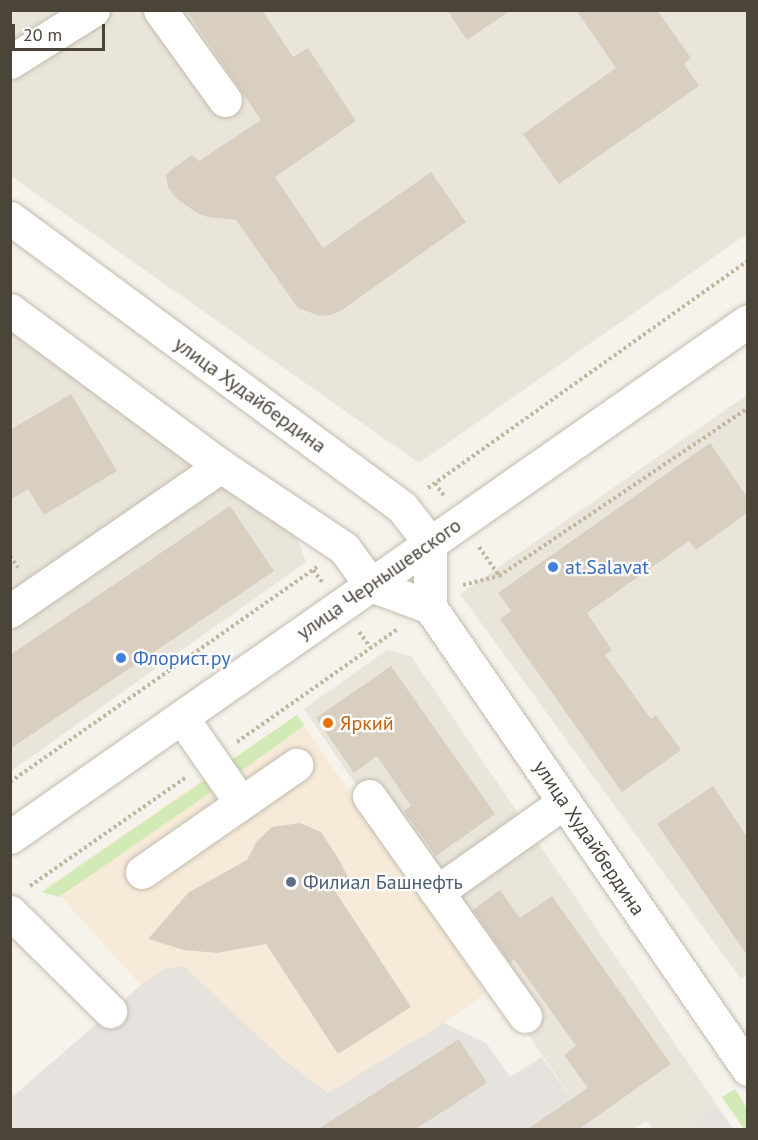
<!DOCTYPE html>
<html>
<head>
<meta charset="utf-8">
<style>
	body { margin:0 }
	#map { position:relative; width:758px; height:1140px; overflow:hidden; background:#f6f3ec; font-family:"PT Sans",sans-serif }
	div>[style] { position:absolute }
	.residential>* { inset:0; background:#eae5da }
	.commercial>* { inset:0; background:#f7ead8 }
	.industrial>* { inset:0; background:#e6e2dd }
	.green>* { inset:0; background:#d2eab5 }
	.building>* { inset:0; background:#d8cfc1 }
	.path>* { height:4px; margin-top:-2px; transform-origin:0; background:repeating-linear-gradient(90deg,#c4b79f 0 3px,transparent 0 6px) }
	.roads { filter:drop-shadow(0 0 2px #c2bbae) drop-shadow(0 0 2px #c2bbae) }
	.minor>* { height:33px; margin:-16.5px; padding:0 16.5px; transform-origin:16.5px; border-radius:16.5px; background:#fff }
	.dots>* { width:16px; height:16px; translate:-50% -50%; box-sizing:border-box; border:3px solid #fff; border-radius:50% }
	span { translate:-50% -50%; white-space:nowrap; text-align:center; line-height:1.15; -webkit-text-stroke:4.5px #fff; paint-order:stroke }
	.street-label { font-size:20px; color:#4b4439 }
	.shop-label { font-size:20px; color:#366cbe }
	.left { translate:0 -50%; text-align:left }
	.food-label { font-size:20px; color:#c56008 }
	.service-label { font-size:20px; color:#4e5e75 }
	.frame { position:absolute; inset:0; border:12px solid #4b4439; pointer-events:none }
	.scale { position:absolute; left:12px; top:24px; width:93px; height:27px; box-sizing:border-box; border:3px solid #4b4439; border-top:0; padding-left:8px; font-size:18px; line-height:21px; white-space:nowrap; color:#4b4439; -webkit-text-stroke:4px #fff; paint-order:stroke }
</style>
</head>
<body>
<div id="map">
	<div class="residential">
		<div style="clip-path:polygon(11px 11px,747px 11px,747px 234px,419px 463px,11px 176px)"></div>
		<div style="clip-path:polygon(11px 327px,296px 535px,306px 562px,11px 771px)"></div>
		<div style="clip-path:polygon(747px 395px,747px 974px,741px 979px,460px 594px)"></div>
		<div style="clip-path:polygon(387px 650px,411px 656px,718px 1107px,686px 1129px,653px 1129px,646px 1121px,634px 1129px,593px 1129px,304px 709px)"></div>
	</div>
	<div class="commercial">
		<div style="clip-path:polygon(297px 715px,486px 993px,444px 1023px,329px 1093px,165px 969px,141px 985px,50px 885px)"></div>
	</div>
	<div class="industrial">
		<div style="clip-path:polygon(183px 966px,283px 1059px,328px 1093px,444px 1023px,486px 1043px,510px 1077px,542px 1057px,593px 1129px,11px 1129px,10px 1099px,141px 985px,165px 969px)"></div>
		<div style="clip-path:polygon(718px 1107px,733px 1129px,686px 1129px)"></div>
	</div>
	<div class="green">
		<div style="clip-path:polygon(297px 715px,304px 726px,238px 773px,230px 761px)"></div>
		<div style="clip-path:polygon(205px 780px,211px 792px,59px 897px,42px 892px)"></div>
		<div style="clip-path:polygon(735px 1089px,747px 1108px,747px 1129px,744px 1129px,722px 1097px)"></div>
	</div>
	<div class="building">
		<div style="clip-path:polygon(186px 10px,262px 10px,293px 57px,308px 48px,356px 121px,275px 177px,323px 248px,431px 172px,466px 222px,342px 310px,331px 315px,320px 316px,298px 308px,236px 220px,208px 217px,197px 213px,177px 199px,168px 187px,166px 175px,172px 169px,192px 155px,199px 161px,261px 120px)"></div>
		<div style="clip-path:polygon(447px 10px,511px 10px,467px 40px)"></div>
		<div style="clip-path:polygon(576px 10px,657px 10px,691px 58px,684px 64px,699px 86px,559px 184px,523px 134px,616px 68px)"></div>
		<div style="clip-path:polygon(71px 394px,117px 471px,44px 515px,28px 489px,10px 500px,10px 430px)"></div>
		<div style="clip-path:polygon(710px 443px,747px 497px,747px 513px,696px 550px,689px 541px,587px 613px,612px 650px,605px 655px,651px 719px,656px 715px,681px 750px,622px 792px,500px 619px,511px 611px,498px 593px)"></div>
		<div style="clip-path:polygon(230px 506px,274px 571px,10px 749px,10px 655px)"></div>
		<div style="clip-path:polygon(391px 666px,495px 814px,436px 856px,404px 811px,411px 806px,377px 756px,354px 773px,316px 718px)"></div>
		<div style="clip-path:polygon(713px 786px,747px 837px,747px 955px,657px 824px)"></div>
		<div style="clip-path:polygon(300px 823px,321px 832px,338px 858px,350px 881px,335px 891px,411px 1007px,338px 1054px,266px 944px,217px 953px,184px 950px,148px 939px,189px 892px,247px 860px,257px 841px,272px 827px)"></div>
		<div style="clip-path:polygon(500px 890px,520px 918px,552px 896px,671px 1064px,578px 1130px,526px 1130px,588px 1088px,564px 1055px,576px 1046px,514px 959px,510px 963px,473px 910px)"></div>
		<div style="clip-path:polygon(459px 1039px,487px 1083px,414px 1130px,317px 1130px)"></div>
	</div>
	<div class="path">
		<div style="left:435px;top:483px;width:16px;rotate:55deg"></div>
		<div style="left:428px;top:488px;width:392px;rotate:-35.4deg"></div>
		<div style="left:479px;top:547px;width:35px;rotate:55deg"></div>
		<div style="left:10px;top:556px;width:14px;rotate:56deg"></div>
		<div style="left:313px;top:570px;width:15px;rotate:53deg"></div>
		<div style="left:463px;top:585px;width:37px;rotate:-14deg"></div>
		<div style="left:499px;top:576px;width:300px;rotate:-34deg"></div>
		<div style="left:359px;top:632px;width:20px;rotate:53deg"></div>
		<div style="left:237px;top:742px;width:197px;rotate:-35.1deg"></div>
		<div style="left:10px;top:782px;width:375px;rotate:-35deg"></div>
		<div style="left:30px;top:886px;width:190px;rotate:-34.9deg"></div>
	</div>
	<div class="roads">
		<div class="minor">
			<div style="left:160px;top:10px;width:111px;rotate:54.2deg"></div>
			<div style="left:10px;top:62px;width:98px;rotate:-32.1deg"></div>
			<div style="left:10px;top:218px;width:487px;rotate:36.4deg"></div>
			<div style="left:402px;top:507px;width:46px;rotate:52.1deg"></div>
			<div style="left:430px;top:543px;width:64px;rotate:90deg"></div>
			<div style="left:430px;top:607px;width:561px;rotate:55.46deg"></div>
			<div style="left:10px;top:310px;width:262px;rotate:36.5deg"></div>
			<div style="left:221px;top:466px;width:148px;rotate:33.7deg"></div>
			<div style="left:344px;top:548px;width:46px;rotate:53.9deg"></div>
			<div style="left:371px;top:585px;width:63px;rotate:20.4deg"></div>
			<div style="left:10px;top:611px;width:256px;rotate:-34.5deg"></div>
			<div style="left:182px;top:718px;width:103px;rotate:55.2deg"></div>
			<div style="left:369px;top:796px;width:118px;rotate:54.7deg"></div>
			<div style="left:437px;top:892px;width:156px;rotate:-35.3deg"></div>
			<div style="left:10px;top:837px;width:900px;rotate:-34.96deg"></div>
			<div style="left:142px;top:872px;width:188px;rotate:-34.8deg"></div>
			<div style="left:437px;top:892px;width:152px;rotate:54.6deg"></div>
			<div style="left:10px;top:912px;width:141px;rotate:44.7deg"></div>
		</div>
	</div>
	<div class="dots">
		<div style="left:553px;top:567px;background:#3f7fe0"></div>
		<div style="left:121px;top:658px;background:#3f7fe0"></div>
		<div style="left:328px;top:723px;background:#e8710a"></div>
		<div style="left:291px;top:882px;background:#5c6f8a"></div>
	</div>
	<div class="street-label">
		<span style="left:250px;top:395px;rotate:36deg">улица Худайбердина</span>
		<span style="left:379px;top:579px;rotate:-35deg">улица Чернышевского</span>
		<span style="left:589px;top:838px;rotate:56deg">улица Худайбердина</span>
	</div>
	<div class="shop-label">
		<span class="left" style="left:565px;top:567px">at.Salavat</span>
		<span class="left" style="left:133px;top:658px">Флорист.ру</span>
	</div>
	<div class="food-label">
		<span class="left" style="left:340px;top:723px">Яркий</span>
	</div>
	<div class="service-label">
		<span class="left" style="left:303px;top:882px">Филиал Башнефть</span>
	</div>
	<div class="frame"></div>
	<div class="scale">20 m</div>
</div>
</body>
</html>
